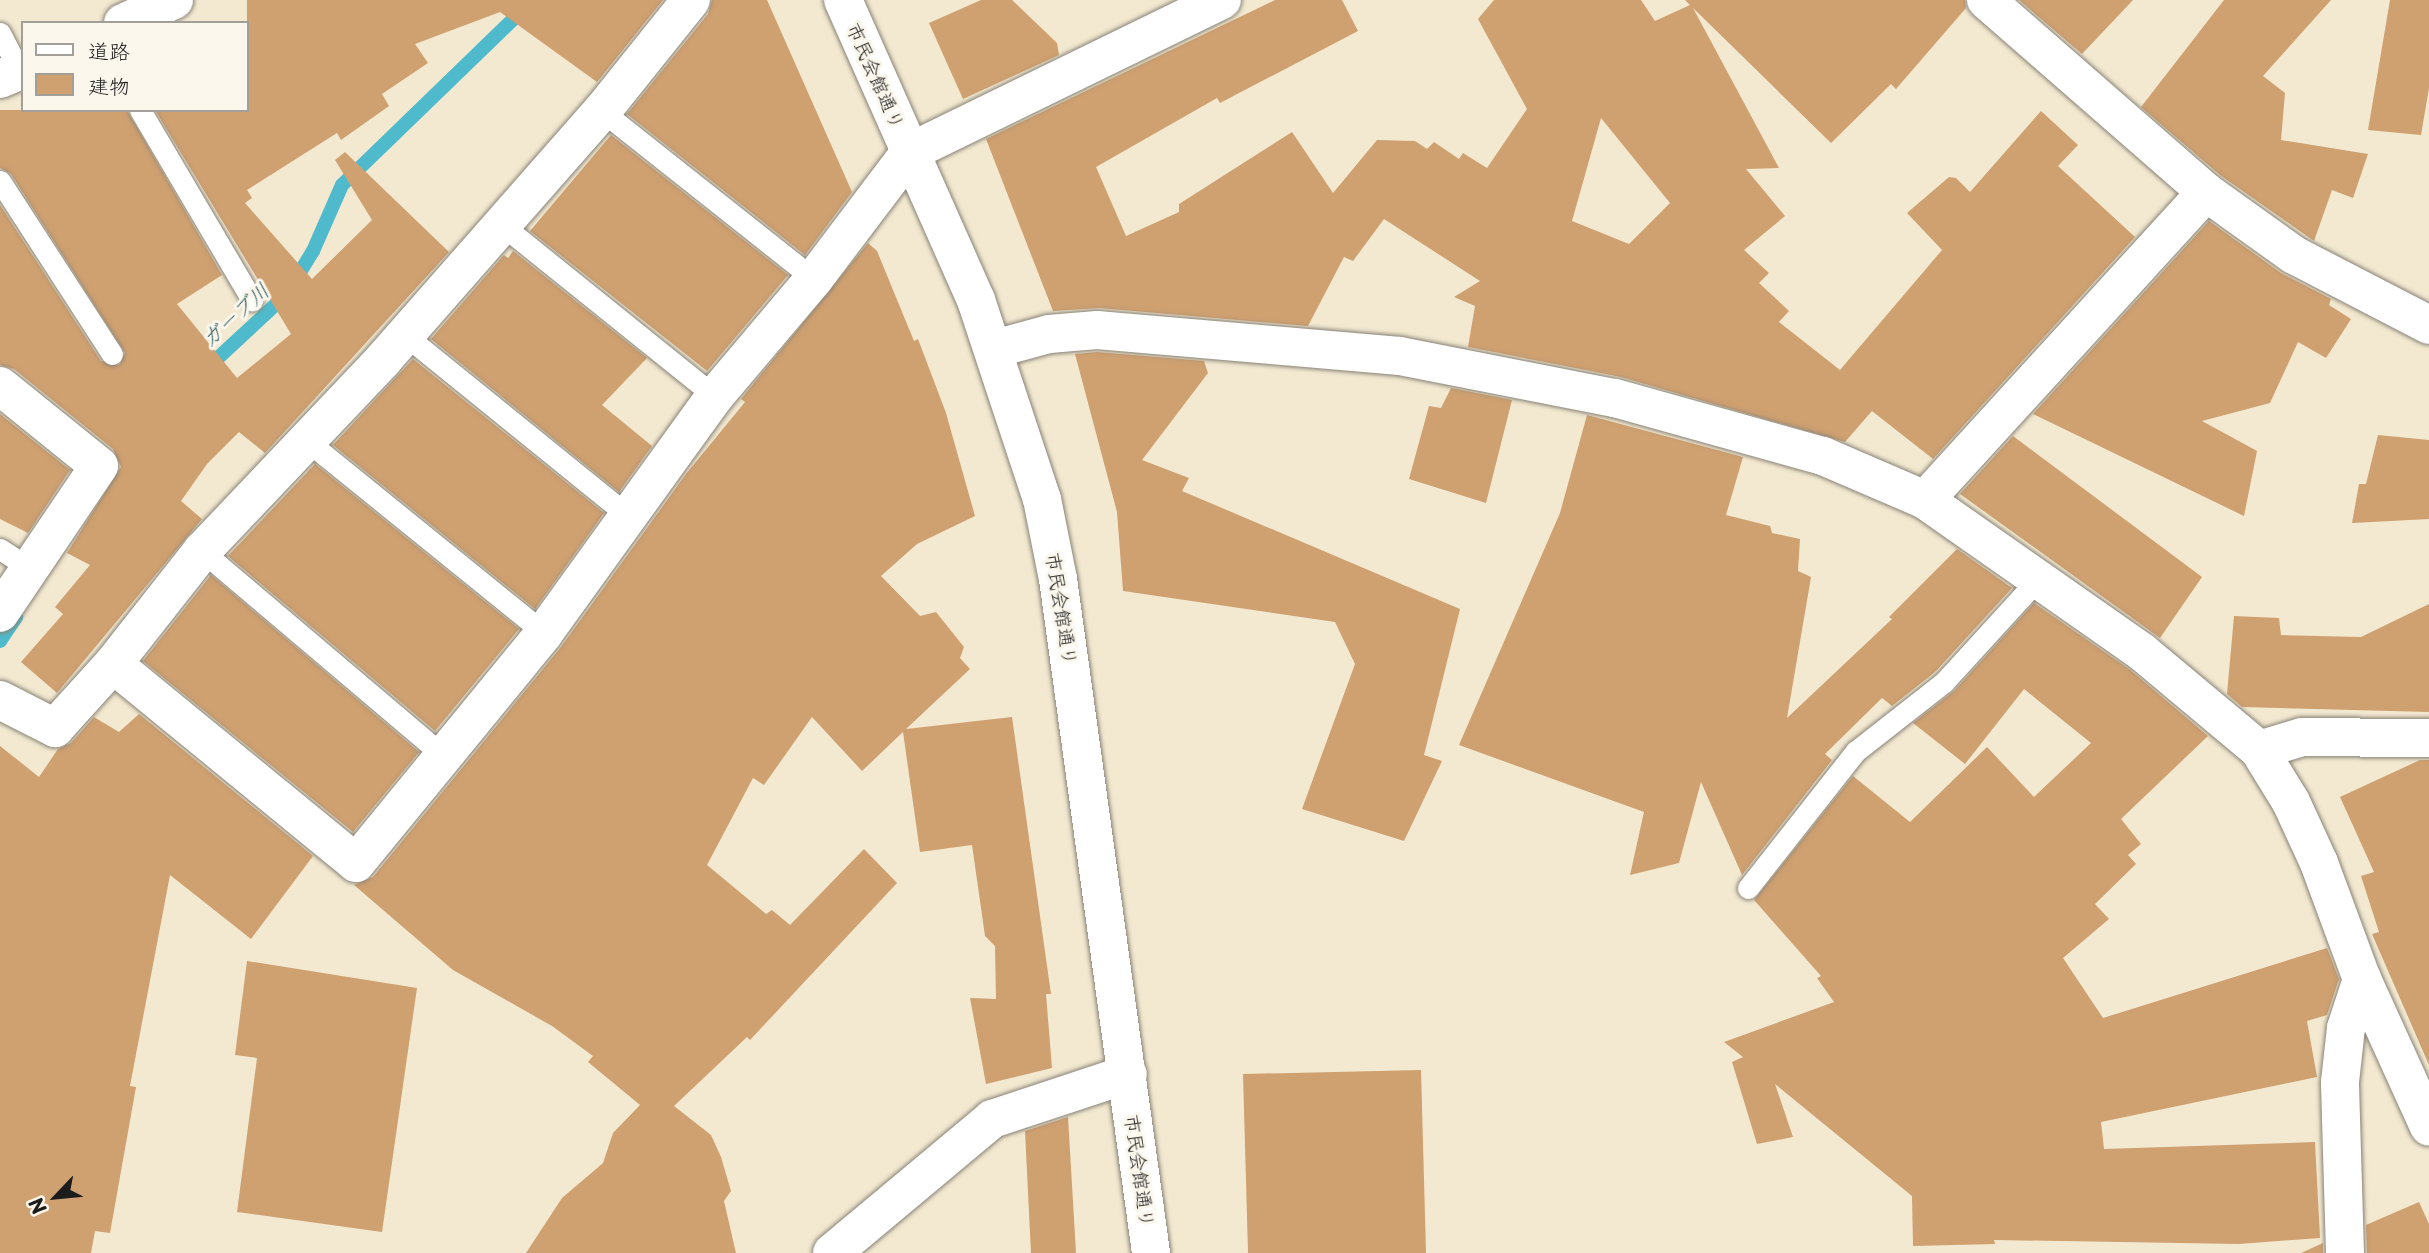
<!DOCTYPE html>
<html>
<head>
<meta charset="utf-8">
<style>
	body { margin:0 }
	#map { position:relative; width:2429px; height:1253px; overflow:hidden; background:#f3e9d1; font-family:"Playpen Sans","Klee One",sans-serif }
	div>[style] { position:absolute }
	.stream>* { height:14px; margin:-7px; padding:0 7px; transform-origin:7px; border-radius:7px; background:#4fbacc }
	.building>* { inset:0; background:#cfa070 }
	.roads { filter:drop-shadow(0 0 2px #888276) drop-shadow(0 0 2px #888276) }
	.lane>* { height:21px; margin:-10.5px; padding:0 10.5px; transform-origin:10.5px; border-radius:10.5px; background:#fff }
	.street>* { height:38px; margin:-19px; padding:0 19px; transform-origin:19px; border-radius:19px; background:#fff }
	.secondary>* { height:38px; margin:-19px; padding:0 19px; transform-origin:19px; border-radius:19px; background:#fff }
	span { translate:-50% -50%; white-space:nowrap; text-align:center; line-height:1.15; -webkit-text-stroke:6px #fbf7ec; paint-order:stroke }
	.street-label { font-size:19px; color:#1c1c1c }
	.water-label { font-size:21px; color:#305b62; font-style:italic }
	.legend { position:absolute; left:21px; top:21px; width:228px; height:91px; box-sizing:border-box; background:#fbf7ec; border:2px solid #a29f99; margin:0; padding:9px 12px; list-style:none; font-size:21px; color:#1c1c1c }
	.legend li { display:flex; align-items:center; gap:14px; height:35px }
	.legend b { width:35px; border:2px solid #a29f99 }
	.north { position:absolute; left:21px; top:1162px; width:70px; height:70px; -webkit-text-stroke:5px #fbf7ec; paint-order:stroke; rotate:244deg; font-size:19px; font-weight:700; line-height:28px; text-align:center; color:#1c1c1c }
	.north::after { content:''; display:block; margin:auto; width:24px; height:32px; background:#1c1c1c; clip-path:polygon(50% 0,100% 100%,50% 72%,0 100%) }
</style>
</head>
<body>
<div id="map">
	<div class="stream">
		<div style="left:206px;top:369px;width:109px;rotate:-42.8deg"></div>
		<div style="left:286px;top:295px;width:52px;rotate:-58.5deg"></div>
		<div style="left:313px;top:251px;width:72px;rotate:-66.3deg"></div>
		<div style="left:342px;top:185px;width:266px;rotate:-44.1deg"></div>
		<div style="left:0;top:641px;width:29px;rotate:-56deg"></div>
	</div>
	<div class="building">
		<div style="clip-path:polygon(247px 0,663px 0,597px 82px,500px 12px,415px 44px,428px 63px,382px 94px,389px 106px,341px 140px,337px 133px,247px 190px,252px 198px,245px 203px,312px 279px,372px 220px,335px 160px,345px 152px,449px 252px,265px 453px,239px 432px,207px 464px,181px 501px,202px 519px,57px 693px,21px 662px,63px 614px,55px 607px,90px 565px,67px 553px,121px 467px,113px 449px,14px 369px,0 365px,0 205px,101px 361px,119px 365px,125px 353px,11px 174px,0 168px,0 110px,127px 110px,222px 275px,177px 304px,237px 378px,291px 334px,155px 110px,247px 110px)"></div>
		<div style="clip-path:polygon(712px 0,767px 0,852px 192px,805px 255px,627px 114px,708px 14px)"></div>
		<div style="clip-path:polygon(981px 0,1012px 0,1057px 43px,1059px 55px,963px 99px,929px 23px)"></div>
		<div style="clip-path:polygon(evenodd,1275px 0,1342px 0,1358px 31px,1220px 103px,1217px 98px,1096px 167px,1126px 236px,1179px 212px,1179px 204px,1292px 132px,1333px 193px,1377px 140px,1415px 141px,1427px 149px,1434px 142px,1459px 159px,1463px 153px,1487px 168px,1527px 109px,1478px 19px,1494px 0,1641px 0,1655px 21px,1690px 5px,1685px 0,1965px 0,1966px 8px,1896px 89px,1891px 84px,1831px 143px,1693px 8px,1779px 168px,1746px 169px,1785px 216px,1744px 250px,1769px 273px,1759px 283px,1789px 311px,1779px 322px,1840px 370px,1942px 250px,1907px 213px,1949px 177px,1956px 178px,1970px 192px,2041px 111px,2078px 145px,2058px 166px,2135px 237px,1933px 459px,1872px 411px,1845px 442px,1621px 377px,1468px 347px,1475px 306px,1454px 297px,1480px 281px,1384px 219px,1353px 261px,1344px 257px,1308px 326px,1099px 308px,1053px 311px,986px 139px,1275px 0,1601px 118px,1670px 203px,1629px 244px,1572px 221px,1601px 118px)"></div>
		<div style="clip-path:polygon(2019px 0,2133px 0,2082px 54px)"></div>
		<div style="clip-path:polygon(2224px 0,2331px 0,2263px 76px,2285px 93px,2281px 140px,2368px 154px,2353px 198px,2332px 190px,2314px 241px,2220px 175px,2141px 107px)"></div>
		<div style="clip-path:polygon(2390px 0,2429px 0,2429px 88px,2421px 135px,2368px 130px)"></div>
		<div style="clip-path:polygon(611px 135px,788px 275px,707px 371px,530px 231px)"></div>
		<div style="clip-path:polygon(2209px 221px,2281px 273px,2331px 299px,2329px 305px,2351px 319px,2326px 358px,2298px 342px,2270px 403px,2202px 421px,2257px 451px,2244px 516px,2033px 414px)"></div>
		<div style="clip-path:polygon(868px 243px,877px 251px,914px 341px,918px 339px,946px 413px,975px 516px,917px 544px,881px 576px,920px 616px,936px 612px,964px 647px,960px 658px,970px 669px,906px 729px,1012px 717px,1051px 994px,1046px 994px,1052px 1068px,986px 1084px,970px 998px,996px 999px,995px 946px,985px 936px,972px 845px,920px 852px,903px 732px,862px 771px,812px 717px,764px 785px,753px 778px,707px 865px,766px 914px,772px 910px,790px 925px,864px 849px,897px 883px,750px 1040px,747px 1037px,674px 1106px,711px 1135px,721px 1157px,731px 1191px,724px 1201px,736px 1253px,526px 1253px,562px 1198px,603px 1163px,613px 1133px,640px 1105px,588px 1062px,593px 1056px,552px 1026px,453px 970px,354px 885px,373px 877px,561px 647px,686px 474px,745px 402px,741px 399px)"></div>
		<div style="clip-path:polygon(513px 251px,647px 358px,602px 405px,652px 446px,619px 492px,431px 339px,504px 255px,508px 258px)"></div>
		<div style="clip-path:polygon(1097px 352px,1204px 361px,1208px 373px,1142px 460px,1189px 478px,1182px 491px,1460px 609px,1424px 755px,1442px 761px,1404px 841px,1302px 809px,1355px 664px,1335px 622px,1123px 591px,1117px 512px,1075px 354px)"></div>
		<div style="clip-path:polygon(413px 359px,604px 513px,535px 609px,333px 445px)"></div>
		<div style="clip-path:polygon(1451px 388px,1512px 400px,1486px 503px,1409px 479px,1429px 406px,1441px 408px)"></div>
		<div style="clip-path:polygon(0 414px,70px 470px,28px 533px,0 519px)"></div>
		<div style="clip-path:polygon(1587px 415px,1743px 457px,1726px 515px,1770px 526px,1772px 533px,1800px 539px,1798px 571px,1811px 577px,1787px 718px,1892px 619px,1889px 617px,1957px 549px,2012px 588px,1935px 672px,1892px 706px,1882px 698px,1825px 754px,1832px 760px,1742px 875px,1701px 782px,1679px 863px,1630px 875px,1644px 812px,1459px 745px,1560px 513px)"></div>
		<div style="clip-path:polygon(2378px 435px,2429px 440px,2429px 519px,2352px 523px,2359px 484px,2366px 484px)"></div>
		<div style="clip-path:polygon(2013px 436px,2202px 577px,2160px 638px,1960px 494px)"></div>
		<div style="clip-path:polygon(315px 464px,519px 629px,435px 731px,228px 556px)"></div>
		<div style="clip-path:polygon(211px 575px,419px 752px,353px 832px,143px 661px)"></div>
		<div style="clip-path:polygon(2034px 603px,2129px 669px,2208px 736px,2121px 819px,2141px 844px,2128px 855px,2136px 864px,2095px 904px,2109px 919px,2063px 958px,2103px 1018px,2327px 948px,2339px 979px,2327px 1015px,2307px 1021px,2317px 1077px,2101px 1122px,2104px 1149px,2315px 1142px,2320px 1238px,2239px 1244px,1994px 1240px,1995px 1244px,1913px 1246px,1912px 1196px,1775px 1084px,1793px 1137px,1757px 1144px,1732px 1062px,1743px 1057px,1724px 1042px,1834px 1002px,1817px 978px,1821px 976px,1754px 900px,1853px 776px,1910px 822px,1987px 747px,2034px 797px,2091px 743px,2024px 689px,1965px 764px,1913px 723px,1954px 691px)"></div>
		<div style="clip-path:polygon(2429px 604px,2429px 712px,2242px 707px,2227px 694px,2234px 616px,2279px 618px,2281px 635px,2361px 637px)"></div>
		<div style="clip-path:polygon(139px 714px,313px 856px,251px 939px,170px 875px,130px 1086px,136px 1087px,110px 1233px,95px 1231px,91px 1253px,0 1253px,0 746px,39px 777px,58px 749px,71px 743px,94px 717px,119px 732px)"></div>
		<div style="clip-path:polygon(2420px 760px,2429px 760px,2429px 1065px,2372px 934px,2379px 932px,2361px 876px,2374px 872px,2340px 797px)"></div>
		<div style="clip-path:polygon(247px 961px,417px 988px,382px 1232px,237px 1212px,257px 1058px,235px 1055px)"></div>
		<div style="clip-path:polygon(1421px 1070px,1426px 1253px,1248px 1253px,1243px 1074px)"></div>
		<div style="clip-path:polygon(1068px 1117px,1076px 1253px,1031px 1253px,1025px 1131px)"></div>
		<div style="clip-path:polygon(2419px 1202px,2429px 1224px,2429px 1253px,2367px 1253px,2366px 1225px)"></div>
		<div style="clip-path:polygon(2323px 1243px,2323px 1253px,2301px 1253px)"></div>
	</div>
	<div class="roads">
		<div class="lane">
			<div style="left:0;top:33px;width:42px;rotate:62.8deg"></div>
			<div style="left:140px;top:110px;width:221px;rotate:59.5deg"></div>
			<div style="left:602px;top:111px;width:270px;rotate:38.4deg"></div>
			<div style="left:0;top:181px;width:206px;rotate:57.1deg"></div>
			<div style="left:502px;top:225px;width:273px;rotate:38.8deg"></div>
			<div style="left:405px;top:335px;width:284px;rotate:39deg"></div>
			<div style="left:306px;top:440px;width:306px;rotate:39deg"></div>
			<div style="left:0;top:549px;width:37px;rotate:33deg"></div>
			<div style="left:202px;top:551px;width:317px;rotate:40.3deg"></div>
			<div style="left:1748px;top:888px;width:174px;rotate:-51.8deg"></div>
			<div style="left:1856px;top:751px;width:112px;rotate:-38.1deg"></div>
			<div style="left:1944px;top:682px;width:141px;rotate:-47.6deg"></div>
		</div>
		<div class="street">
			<div style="left:1986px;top:0;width:292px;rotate:41.1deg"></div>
			<div style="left:2206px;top:192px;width:108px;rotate:35.6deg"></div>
			<div style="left:2294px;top:255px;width:152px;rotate:27.4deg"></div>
			<div style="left:123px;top:23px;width:56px;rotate:-24.3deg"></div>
			<div style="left:0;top:79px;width:25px;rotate:-23deg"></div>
			<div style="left:994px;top:349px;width:57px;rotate:-15.3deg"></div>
			<div style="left:1049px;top:334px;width:48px;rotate:-4.8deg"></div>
			<div style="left:1097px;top:330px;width:304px;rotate:4.9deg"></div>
			<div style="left:1400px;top:356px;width:219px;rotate:11.1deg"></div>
			<div style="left:1615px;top:398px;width:216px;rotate:15.6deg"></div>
			<div style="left:1823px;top:456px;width:111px;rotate:23.3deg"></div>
			<div style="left:1925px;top:500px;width:265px;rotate:35deg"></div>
			<div style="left:2142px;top:652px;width:153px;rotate:39.9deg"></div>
			<div style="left:2259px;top:750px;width:61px;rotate:58.4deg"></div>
			<div style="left:2291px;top:802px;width:67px;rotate:65.3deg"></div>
			<div style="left:2319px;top:863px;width:124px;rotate:69.7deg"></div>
			<div style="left:2362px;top:979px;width:162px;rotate:65.6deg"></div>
			<div style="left:0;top:386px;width:127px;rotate:38.9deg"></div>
			<div style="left:99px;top:466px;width:177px;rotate:124deg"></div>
			<div style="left:1925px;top:500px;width:417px;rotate:-47.6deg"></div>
			<div style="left:113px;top:664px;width:314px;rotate:39.3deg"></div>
			<div style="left:356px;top:863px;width:297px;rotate:-50.7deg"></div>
			<div style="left:544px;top:633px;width:292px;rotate:-54.2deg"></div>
			<div style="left:715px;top:396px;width:153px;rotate:-49.8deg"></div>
			<div style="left:814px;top:279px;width:159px;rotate:-52.9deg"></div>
			<div style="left:910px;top:152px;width:347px;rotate:-26deg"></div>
			<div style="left:0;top:700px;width:62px;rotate:27deg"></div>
			<div style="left:55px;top:728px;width:86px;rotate:-47.8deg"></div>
			<div style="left:113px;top:664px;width:144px;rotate:-51.8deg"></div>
			<div style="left:202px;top:551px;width:263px;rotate:-46.5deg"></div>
			<div style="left:383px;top:360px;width:332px;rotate:-48.7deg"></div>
			<div style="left:602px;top:111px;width:142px;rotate:-51.3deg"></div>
			<div style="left:2259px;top:750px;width:45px;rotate:-16.8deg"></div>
			<div style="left:2302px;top:737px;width:127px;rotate:0.5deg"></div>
			<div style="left:832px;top:1253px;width:209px;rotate:-39.9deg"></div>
			<div style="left:992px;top:1119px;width:143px;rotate:-18.3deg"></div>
			<div style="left:2345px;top:1253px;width:171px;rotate:-91.7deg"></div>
			<div style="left:2340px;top:1082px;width:54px;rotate:-83.7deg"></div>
			<div style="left:2346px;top:1028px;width:52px;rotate:-71.9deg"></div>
		</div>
		<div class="secondary">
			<div style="left:843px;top:0;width:328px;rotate:66.1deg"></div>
			<div style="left:976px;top:300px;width:210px;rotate:71.7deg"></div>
			<div style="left:1042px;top:499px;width:82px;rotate:78.7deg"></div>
			<div style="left:1058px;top:579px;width:680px;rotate:82.14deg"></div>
		</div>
	</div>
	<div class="street-label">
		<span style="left:876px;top:76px;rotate:66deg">市民会館通り</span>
		<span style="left:1062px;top:609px;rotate:81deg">市民会館通り</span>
		<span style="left:1140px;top:1171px;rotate:82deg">市民会館通り</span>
	</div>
	<div class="water-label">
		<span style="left:234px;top:314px;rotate:-42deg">ガーブ川</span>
	</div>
	<ul class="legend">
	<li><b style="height:9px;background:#fff"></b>道路</li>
	<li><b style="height:19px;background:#cfa070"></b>建物</li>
	</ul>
	<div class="north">N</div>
</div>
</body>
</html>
